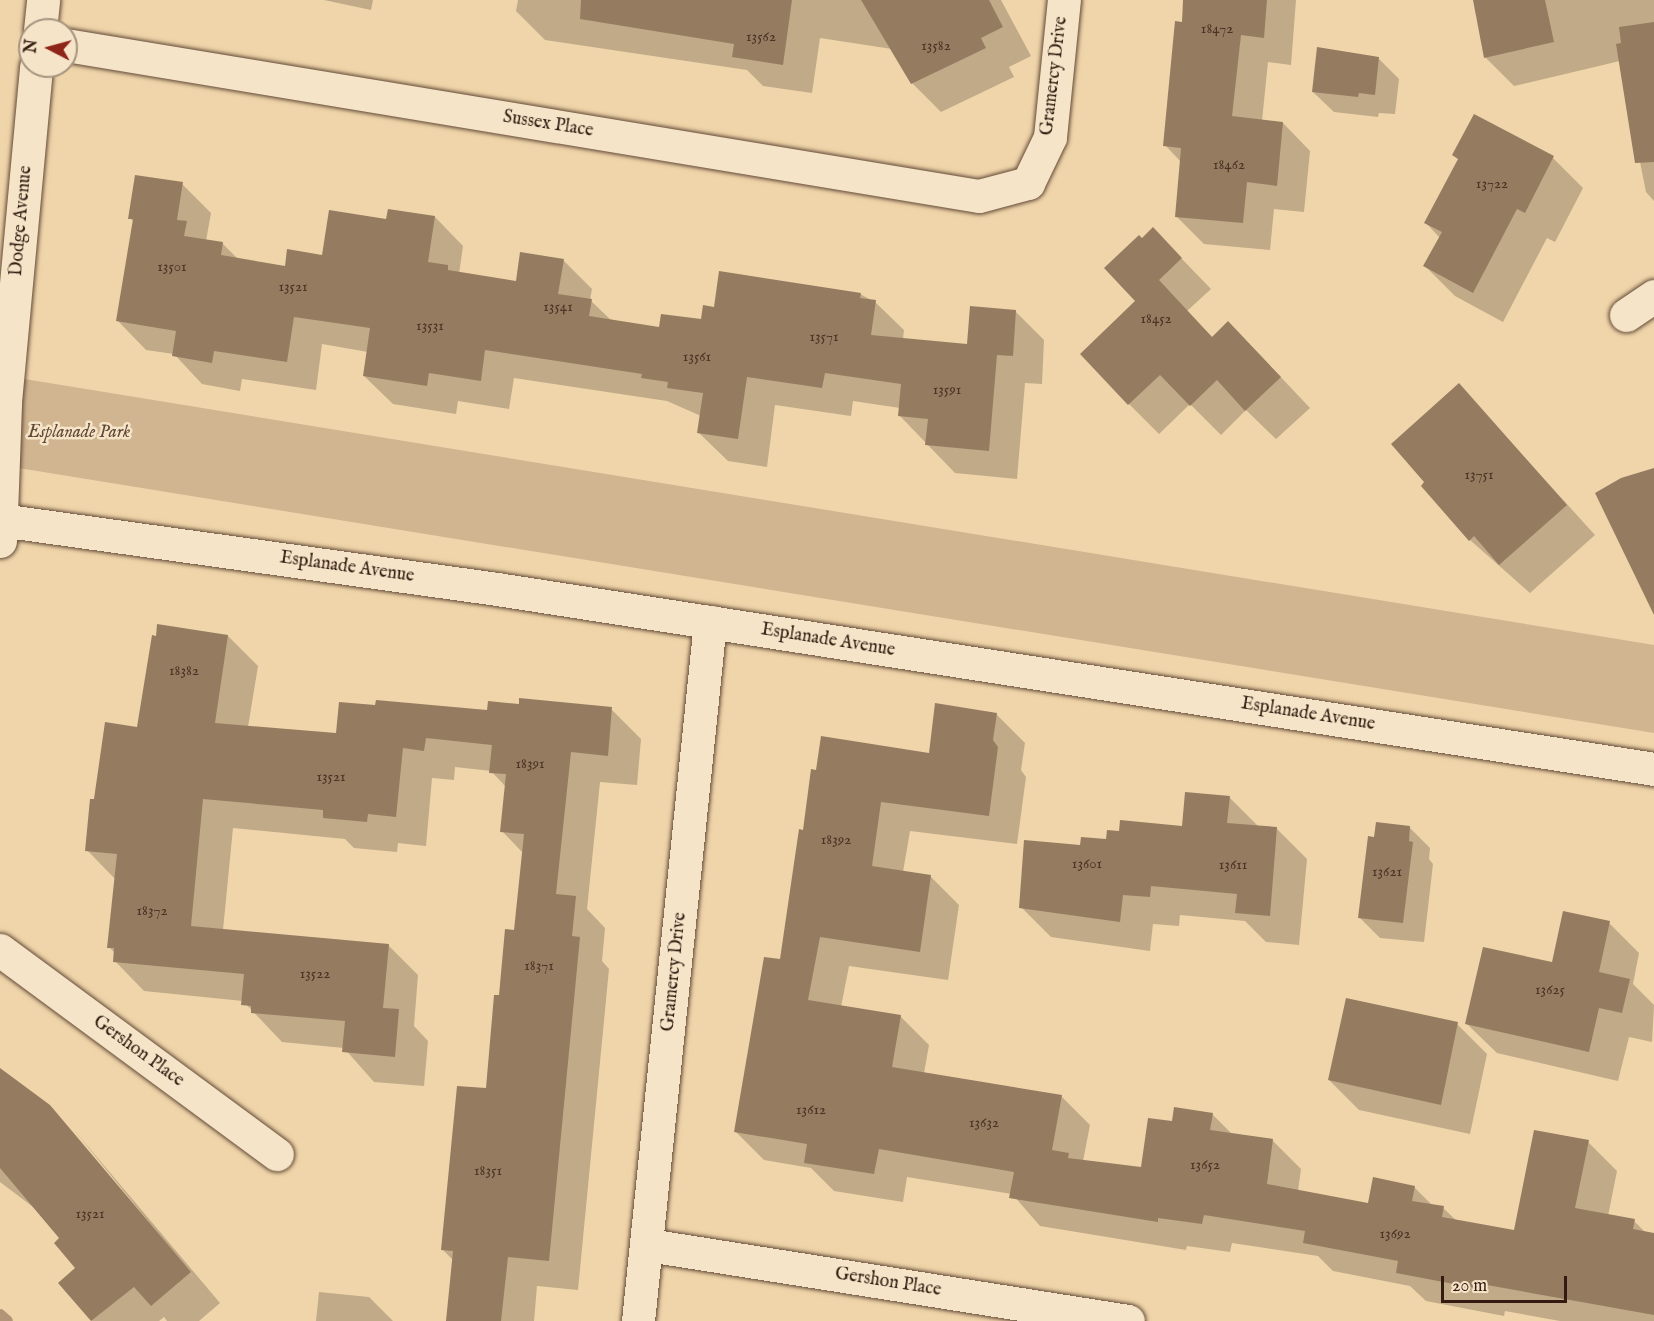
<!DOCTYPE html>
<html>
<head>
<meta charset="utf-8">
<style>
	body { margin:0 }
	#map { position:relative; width:1654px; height:1321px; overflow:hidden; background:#f0d5aa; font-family:"IM FELL English",serif }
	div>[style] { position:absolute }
	.green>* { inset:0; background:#d0b590 }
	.shadow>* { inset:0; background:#0003 }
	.stream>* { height:12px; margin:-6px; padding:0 6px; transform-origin:6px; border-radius:6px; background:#b09676 }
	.building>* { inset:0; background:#957c61 }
	.roads { filter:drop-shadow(0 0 2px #624a37) drop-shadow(0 0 2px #624a37) }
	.minor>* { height:33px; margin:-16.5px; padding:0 16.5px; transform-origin:16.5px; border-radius:16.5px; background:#f5e4c8 }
	.tertiary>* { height:33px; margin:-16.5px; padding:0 16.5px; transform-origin:16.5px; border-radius:16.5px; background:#f5e4c8 }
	span { translate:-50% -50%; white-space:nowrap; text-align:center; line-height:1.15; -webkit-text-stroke:5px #f5e4c8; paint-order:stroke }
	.number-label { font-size:15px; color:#4c3325 }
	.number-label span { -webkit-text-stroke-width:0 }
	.street-label { font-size:18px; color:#331b11 }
	.park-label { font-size:18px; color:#624937; font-style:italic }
	.north { position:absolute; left:18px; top:18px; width:60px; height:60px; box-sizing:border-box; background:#f5e4c8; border:2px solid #a7947f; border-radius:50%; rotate:276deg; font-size:16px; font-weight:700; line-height:24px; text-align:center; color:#331b11 }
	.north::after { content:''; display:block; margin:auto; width:21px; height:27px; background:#8f2418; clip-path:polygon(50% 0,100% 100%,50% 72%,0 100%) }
	.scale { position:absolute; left:1441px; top:1276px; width:126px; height:27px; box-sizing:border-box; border:3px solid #331b11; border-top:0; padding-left:8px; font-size:18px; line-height:21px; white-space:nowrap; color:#331b11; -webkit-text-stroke:4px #f5e4c8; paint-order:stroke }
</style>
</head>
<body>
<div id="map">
	<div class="green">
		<div style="clip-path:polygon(0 375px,1654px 645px,1654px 733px,0 465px)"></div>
	</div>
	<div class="shadow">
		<div style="clip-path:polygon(324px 0,373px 0,371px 10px)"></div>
		<div style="clip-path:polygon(518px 0,1001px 0,1031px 56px,1009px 67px,1014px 77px,941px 112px,912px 83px,892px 49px,820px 38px,812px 93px,763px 86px,747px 70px,545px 40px,516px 11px)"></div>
		<div style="clip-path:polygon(1185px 0,1296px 0,1291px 65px,1268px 62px,1262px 121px,1283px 123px,1310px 151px,1304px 212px,1274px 209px,1270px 250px,1204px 244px,1176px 216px,1181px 162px,1165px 145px)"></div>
		<div style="clip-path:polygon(1474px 0,1654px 0,1654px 201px,1646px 192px,1620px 61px,1514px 86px,1486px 58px)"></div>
		<div style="clip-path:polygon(1378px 58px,1399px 79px,1395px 114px,1379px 113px,1378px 117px,1334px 112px,1313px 92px)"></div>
		<div style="clip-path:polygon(1553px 158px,1583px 188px,1555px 242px,1547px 238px,1503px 322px,1455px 296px,1425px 266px,1440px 238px,1426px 223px,1459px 160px)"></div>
		<div style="clip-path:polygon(182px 184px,211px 213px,206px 241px,222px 243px,239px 260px,286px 267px,323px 256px,388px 221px,435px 217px,463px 246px,459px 274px,517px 283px,563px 260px,592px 289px,590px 300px,612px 321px,660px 329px,702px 321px,715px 309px,860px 294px,875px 302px,904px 330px,903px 339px,968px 345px,1015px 311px,1044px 340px,1042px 384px,1025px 383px,1017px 479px,955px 473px,899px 415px,900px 408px,853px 401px,851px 416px,775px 405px,767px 467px,728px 461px,699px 433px,701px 416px,667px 401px,514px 378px,509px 409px,458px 401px,456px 414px,393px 404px,364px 376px,368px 352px,322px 344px,316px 390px,242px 379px,240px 391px,202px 384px,174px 354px,146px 350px,118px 321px,134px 222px,130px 218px)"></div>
		<div style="clip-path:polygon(1153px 229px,1211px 289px,1187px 311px,1213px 338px,1258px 353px,1310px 408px,1276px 439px,1246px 410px,1221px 435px,1190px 404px,1159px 434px,1129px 404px,1142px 240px)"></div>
		<div style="clip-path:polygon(1459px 385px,1595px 535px,1530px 593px,1470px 540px,1427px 482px)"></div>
		<div style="clip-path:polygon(228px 636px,258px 666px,248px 727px,337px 735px,488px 712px,611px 709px,641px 739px,637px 785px,600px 782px,587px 909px,605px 928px,602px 961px,609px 969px,578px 1290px,537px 1286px,534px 1321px,447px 1321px,454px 1261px,442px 1249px,487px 1090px,500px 997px,515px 932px,523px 853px,502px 831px,506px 787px,491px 771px,455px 767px,454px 780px,432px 778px,426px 846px,398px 843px,397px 852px,354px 848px,345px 839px,233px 828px,223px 930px,388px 945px,418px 975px,414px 1026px,428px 1041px,424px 1086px,374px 1082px,344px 1048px,282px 1042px,243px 1001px,144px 991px,115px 961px,115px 953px,109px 947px,116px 880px,87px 850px,95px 800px,139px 729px)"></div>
		<div style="clip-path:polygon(996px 714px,1025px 743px,1021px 770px,1026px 777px,1017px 844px,910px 831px,903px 872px,930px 876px,959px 905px,948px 980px,849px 966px,841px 1007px,900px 1016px,929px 1045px,924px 1073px,1061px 1096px,1090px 1125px,1083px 1161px,1142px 1169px,1173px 1123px,1212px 1114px,1233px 1135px,1272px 1140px,1301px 1169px,1298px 1191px,1369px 1205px,1414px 1187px,1433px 1206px,1443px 1208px,1457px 1221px,1515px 1232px,1588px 1142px,1617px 1171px,1608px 1216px,1634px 1221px,1646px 1233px,1654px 1235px,1654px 1321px,1560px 1321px,1505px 1311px,1504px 1316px,1426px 1301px,1410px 1286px,1333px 1271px,1318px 1256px,1232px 1243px,1230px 1252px,1187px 1246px,1186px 1250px,1040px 1226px,1012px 1194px,907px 1177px,903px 1202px,834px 1191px,811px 1168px,764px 1160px,735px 1131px,782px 961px,804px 832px)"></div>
		<div style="clip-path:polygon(1229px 797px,1259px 827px,1277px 829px,1307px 859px,1299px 945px,1266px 942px,1245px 921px,1180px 915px,1179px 926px,1153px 924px,1150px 951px,1051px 937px,1021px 907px,1081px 846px,1183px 828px)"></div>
		<div style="clip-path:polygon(1409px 827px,1430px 848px,1429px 859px,1433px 864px,1424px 942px,1380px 938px,1360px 918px,1376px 839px)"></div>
		<div style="clip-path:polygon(1609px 923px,1639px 953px,1633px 984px,1654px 1005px,1652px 1042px,1629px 1037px,1618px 1081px,1497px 1053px,1467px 1024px)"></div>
		<div style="clip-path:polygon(1457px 1024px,1487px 1054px,1470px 1134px,1359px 1110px,1329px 1080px)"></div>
		<div style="clip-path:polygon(0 1085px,49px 1106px,195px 1279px,74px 1130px,220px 1303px,199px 1321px,167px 1321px,164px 1317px,159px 1321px,92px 1321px,60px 1283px,77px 1268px,61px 1238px,41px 1213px,0 1182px)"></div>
		<div style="clip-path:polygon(319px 1292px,369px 1297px,393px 1321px,316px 1321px)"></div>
	</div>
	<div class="stream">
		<div style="left:0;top:1315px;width:9px;rotate:41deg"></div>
	</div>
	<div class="building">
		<div style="clip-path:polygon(581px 0,792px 0,783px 65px,732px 57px,734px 44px,580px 19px)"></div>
		<div style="clip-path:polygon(861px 0,989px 0,1003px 27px,981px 38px,986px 48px,911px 84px)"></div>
		<div style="clip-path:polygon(1183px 0,1267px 0,1264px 38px,1241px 35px,1232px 116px,1283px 122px,1277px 186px,1247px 182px,1243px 223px,1175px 217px,1181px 148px,1163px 146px,1175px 21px,1182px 22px)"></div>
		<div style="clip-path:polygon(1473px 0,1545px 0,1554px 42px,1484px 58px)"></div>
		<div style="clip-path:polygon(1654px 22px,1654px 162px,1635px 163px,1616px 44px,1621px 43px,1619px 27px)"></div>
		<div style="clip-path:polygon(1317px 47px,1379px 57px,1375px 95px,1359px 93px,1358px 97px,1312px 92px)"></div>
		<div style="clip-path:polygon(1474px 114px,1554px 156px,1525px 213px,1517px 209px,1473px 293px,1423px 266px,1442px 232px,1424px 223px,1458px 159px,1452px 155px)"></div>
		<div style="clip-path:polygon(135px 175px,183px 182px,177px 220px,187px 221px,184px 236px,223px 242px,221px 255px,285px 266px,287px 249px,322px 255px,329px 210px,386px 219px,388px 209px,435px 216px,428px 262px,448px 265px,448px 270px,516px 281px,520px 252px,564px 259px,558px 294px,592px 299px,589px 316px,659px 327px,661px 314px,701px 319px,703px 305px,714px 307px,719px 271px,861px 293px,860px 298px,876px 300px,871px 335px,967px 344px,970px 306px,1016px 310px,1013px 356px,997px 355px,989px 451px,925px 445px,928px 419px,898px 416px,901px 384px,825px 373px,822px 388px,747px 377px,738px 439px,697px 433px,703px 393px,667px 388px,668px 382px,641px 378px,642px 374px,485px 350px,481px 381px,429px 373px,427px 386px,363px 376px,370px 328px,294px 317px,287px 362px,214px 351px,212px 363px,172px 356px,176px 331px,116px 321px,133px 219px,128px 219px)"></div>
		<div style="clip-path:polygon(1153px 227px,1182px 258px,1159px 280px,1212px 337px,1228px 321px,1281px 377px,1245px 411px,1217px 380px,1190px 406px,1160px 375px,1128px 405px,1080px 354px,1135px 301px,1104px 268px,1139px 235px,1142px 238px)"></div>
		<div style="clip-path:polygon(1459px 383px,1567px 505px,1499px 565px,1474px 536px,1469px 541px,1421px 486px,1424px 482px,1391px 444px)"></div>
		<div style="clip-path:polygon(1654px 468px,1654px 615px,1595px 493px,1621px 478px)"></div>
		<div style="clip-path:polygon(157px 624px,228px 635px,215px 723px,336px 733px,339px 702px,375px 705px,376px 700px,487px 710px,488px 701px,519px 704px,519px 698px,612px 707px,608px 756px,571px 752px,556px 894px,576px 896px,572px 936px,580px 937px,549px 1261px,508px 1257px,501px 1321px,446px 1321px,453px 1251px,441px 1250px,457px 1086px,486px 1088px,494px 995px,499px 995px,505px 929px,514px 930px,524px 834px,500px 832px,506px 774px,489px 773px,492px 745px,426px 738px,424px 751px,403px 748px,396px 817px,368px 814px,367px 822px,323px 818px,323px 810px,203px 799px,191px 926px,389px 944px,383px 1008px,399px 1009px,395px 1057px,342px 1052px,345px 1021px,251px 1013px,251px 1006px,241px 1005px,244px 974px,113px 962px,114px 948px,107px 948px,117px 854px,85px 851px,90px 799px,94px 799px,105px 722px,137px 727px,152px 635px,156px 636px)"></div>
		<div style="clip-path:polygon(935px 703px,997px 713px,993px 740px,998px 747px,989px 816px,881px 802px,872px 866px,931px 875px,920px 952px,820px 937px,808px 1000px,901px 1015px,892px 1067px,1062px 1095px,1052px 1150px,1069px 1153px,1068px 1158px,1141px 1167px,1148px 1118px,1172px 1121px,1174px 1107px,1213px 1113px,1210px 1130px,1273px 1139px,1267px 1184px,1368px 1203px,1373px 1177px,1415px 1186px,1412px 1201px,1444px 1206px,1442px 1217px,1514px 1230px,1534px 1130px,1589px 1140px,1575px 1208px,1635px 1219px,1633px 1229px,1654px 1233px,1654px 1315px,1476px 1283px,1475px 1288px,1396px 1273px,1398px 1261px,1303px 1243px,1305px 1231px,1204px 1215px,1202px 1224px,1158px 1218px,1158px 1222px,1009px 1198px,1014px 1172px,879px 1149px,874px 1174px,804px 1163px,807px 1144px,734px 1132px,764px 957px,780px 959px,799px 829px,803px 830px,811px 769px,816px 770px,821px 736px,929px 753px)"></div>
		<div style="clip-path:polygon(1185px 792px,1230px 796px,1227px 823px,1277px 827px,1270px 916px,1235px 913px,1237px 894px,1151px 886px,1150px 897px,1123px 895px,1120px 922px,1019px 908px,1024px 840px,1080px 845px,1081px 837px,1106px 839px,1107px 830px,1119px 831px,1120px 820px,1182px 826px)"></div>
		<div style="clip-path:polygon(1376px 822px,1410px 826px,1409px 841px,1413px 842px,1403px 923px,1358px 918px,1368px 836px,1374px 837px)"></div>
		<div style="clip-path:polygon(1563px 911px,1610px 921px,1599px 972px,1630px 979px,1622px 1013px,1599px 1008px,1589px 1052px,1465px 1024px,1483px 947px,1552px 962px)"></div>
		<div style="clip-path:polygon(1346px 998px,1458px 1022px,1441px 1105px,1328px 1080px)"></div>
		<div style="clip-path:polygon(0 1068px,50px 1105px,191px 1272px,151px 1306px,134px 1287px,91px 1321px,58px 1283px,75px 1268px,54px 1243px,59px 1238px,0 1168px)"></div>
	</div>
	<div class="roads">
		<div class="minor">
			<div style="left:66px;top:45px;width:925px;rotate:9.39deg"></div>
			<div style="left:979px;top:196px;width:51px;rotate:-14.9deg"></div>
			<div style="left:1028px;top:183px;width:51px;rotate:-64.4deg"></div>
			<div style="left:1050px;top:137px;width:138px;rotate:-84.2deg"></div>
			<div style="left:1626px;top:315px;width:34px;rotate:-34deg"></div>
			<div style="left:0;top:950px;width:344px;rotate:36.4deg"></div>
			<div style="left:648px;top:1245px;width:486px;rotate:9deg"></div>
			<div style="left:638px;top:1321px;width:703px;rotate:-84.12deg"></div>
		</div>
		<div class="tertiary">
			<div style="left:40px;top:30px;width:30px;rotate:-84deg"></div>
			<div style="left:0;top:520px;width:502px;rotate:7.9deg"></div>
			<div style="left:497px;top:589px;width:1171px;rotate:8.84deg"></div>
			<div style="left:0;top:541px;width:139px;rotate:-87.9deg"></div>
			<div style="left:5px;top:402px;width:337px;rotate:-84.7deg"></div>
		</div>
	</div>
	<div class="number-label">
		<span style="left:1217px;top:29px">18472</span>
		<span style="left:761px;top:37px">13562</span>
		<span style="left:936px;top:46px">13582</span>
		<span style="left:1229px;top:165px">18462</span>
		<span style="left:1492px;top:184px">13722</span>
		<span style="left:172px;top:267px">13501</span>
		<span style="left:293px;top:287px">13521</span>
		<span style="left:558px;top:307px">13541</span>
		<span style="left:1156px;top:319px">18452</span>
		<span style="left:430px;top:326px">13531</span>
		<span style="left:824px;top:337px">13571</span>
		<span style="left:697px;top:357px">13561</span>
		<span style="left:947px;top:390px">13591</span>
		<span style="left:1479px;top:475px">13751</span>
		<span style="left:184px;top:671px">18382</span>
		<span style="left:530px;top:764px">18391</span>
		<span style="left:331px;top:777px">13521</span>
		<span style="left:836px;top:840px">18392</span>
		<span style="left:1087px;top:864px">13601</span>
		<span style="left:1233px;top:865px">13611</span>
		<span style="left:1387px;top:872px">13621</span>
		<span style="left:152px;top:911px">18372</span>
		<span style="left:539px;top:966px">18371</span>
		<span style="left:315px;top:974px">13522</span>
		<span style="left:1550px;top:990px">13625</span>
		<span style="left:811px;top:1110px">13612</span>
		<span style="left:984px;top:1123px">13632</span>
		<span style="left:1205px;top:1165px">13652</span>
		<span style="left:488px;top:1171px">18351</span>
		<span style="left:90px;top:1214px">13521</span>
		<span style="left:1395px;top:1234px">13692</span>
	</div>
	<div class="street-label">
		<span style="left:1055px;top:76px;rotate:-83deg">Gramercy Drive</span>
		<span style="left:548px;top:125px;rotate:9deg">Sussex Place</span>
		<span style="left:22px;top:221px;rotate:-85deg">Dodge Avenue</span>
		<span style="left:347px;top:568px;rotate:8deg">Esplanade Avenue</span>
		<span style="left:828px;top:641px;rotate:9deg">Esplanade Avenue</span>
		<span style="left:1308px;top:715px;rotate:9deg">Esplanade Avenue</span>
		<span style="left:675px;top:972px;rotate:-84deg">Gramercy Drive</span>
		<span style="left:138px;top:1052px;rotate:36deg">Gershon Place</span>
		<span style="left:888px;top:1283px;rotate:9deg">Gershon Place</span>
	</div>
	<div class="park-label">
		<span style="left:79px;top:433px">Esplanade Park</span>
	</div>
	<div class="north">N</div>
	<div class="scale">20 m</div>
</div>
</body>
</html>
